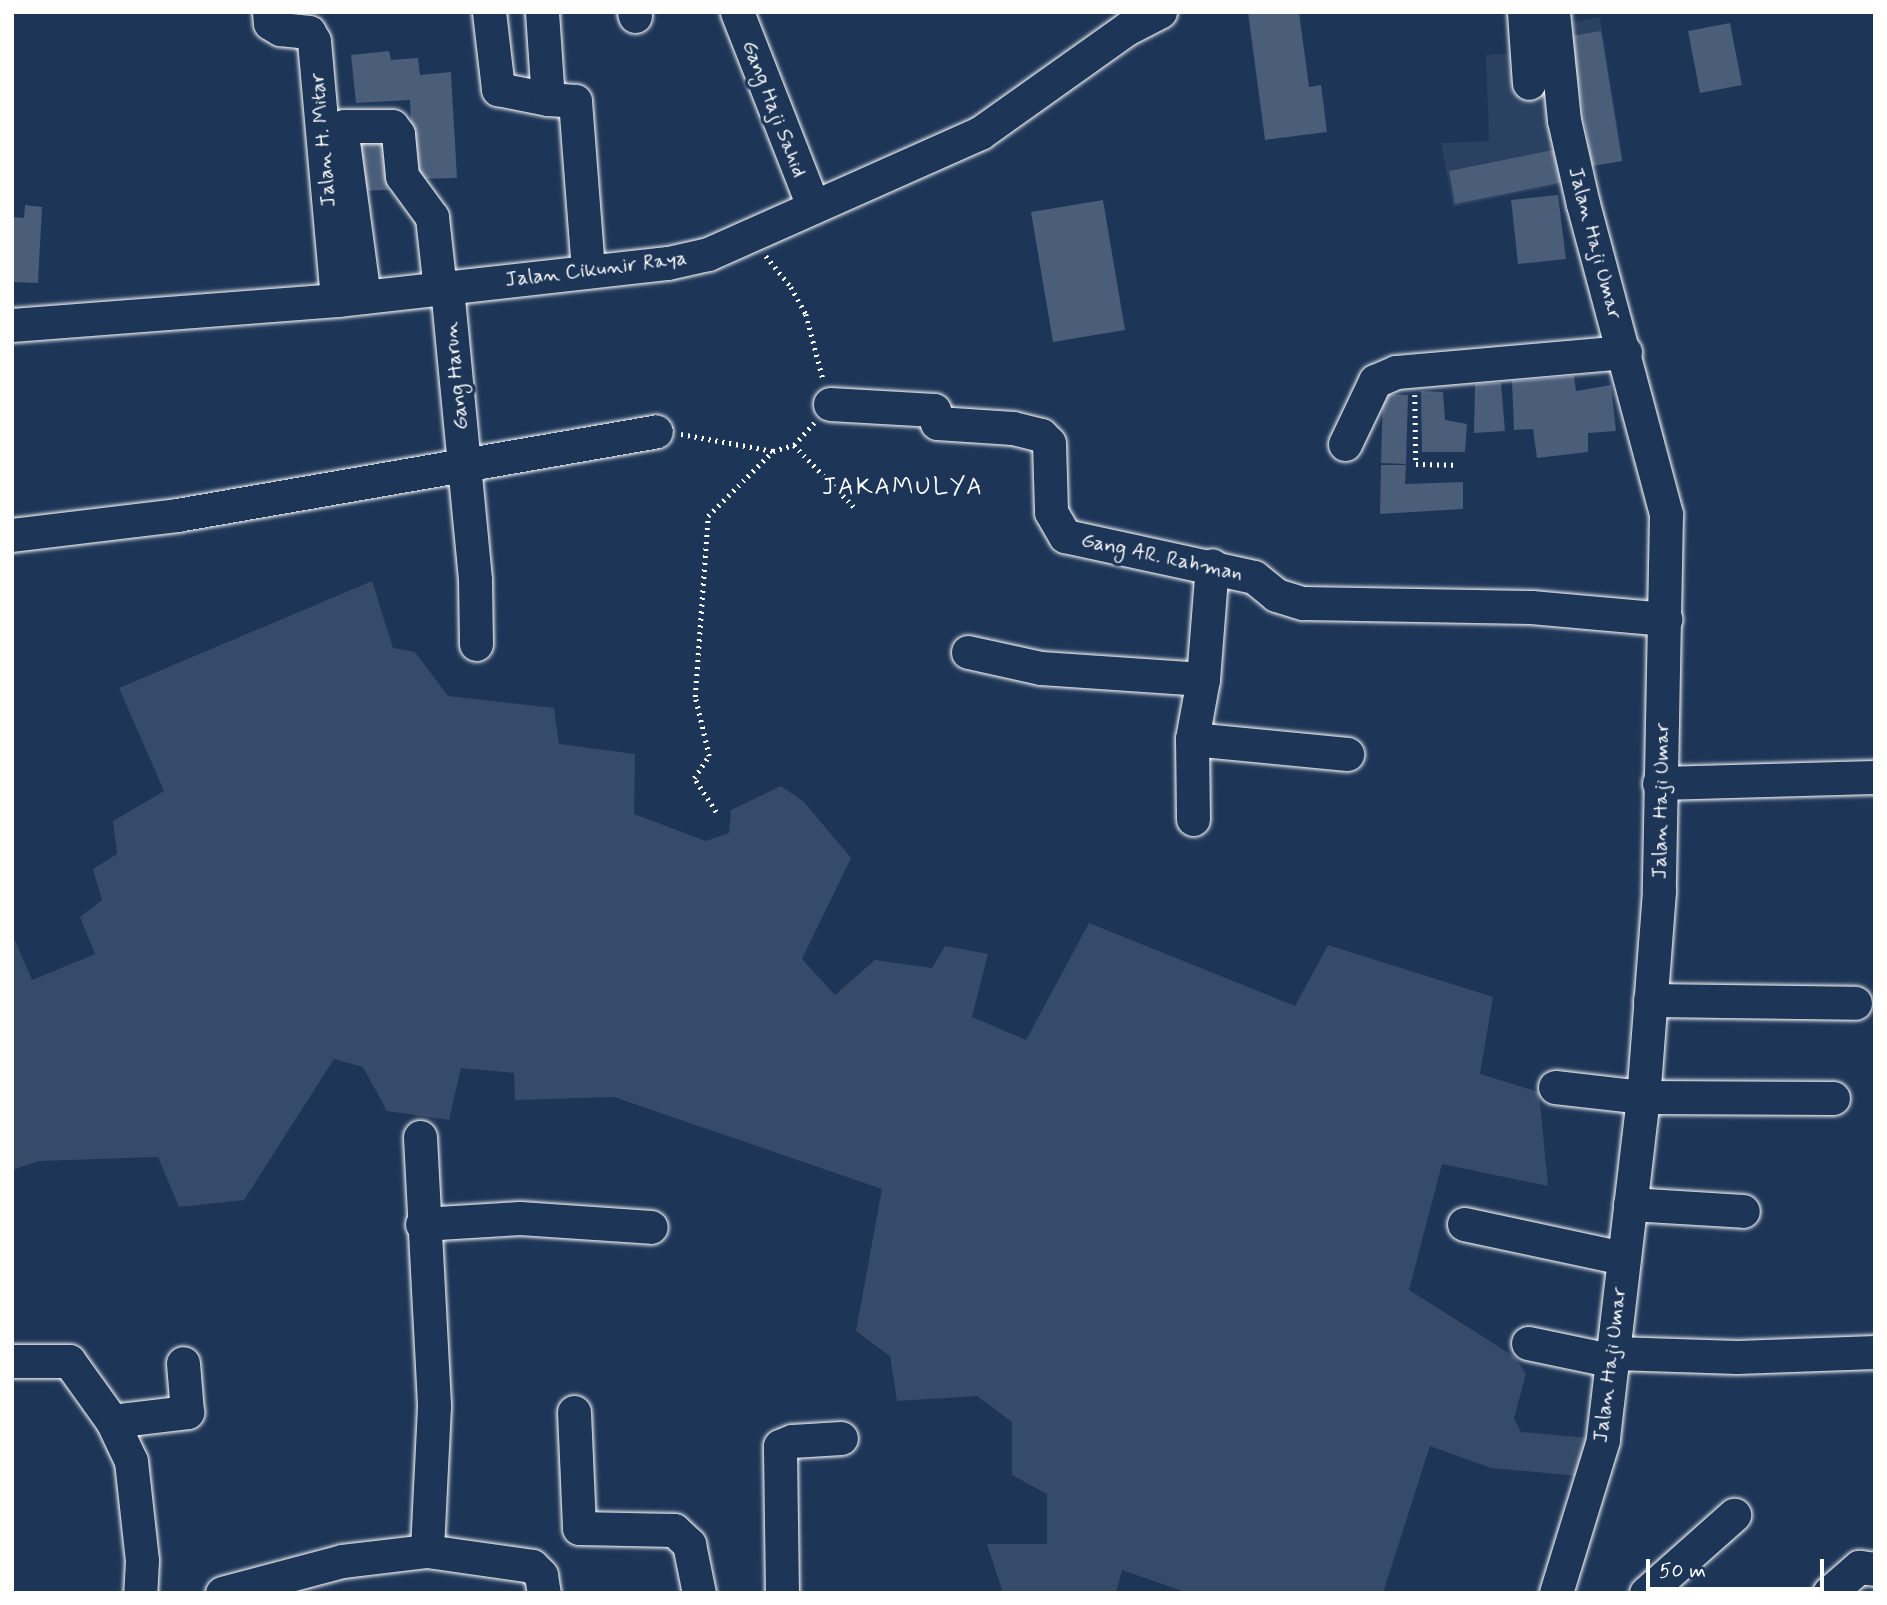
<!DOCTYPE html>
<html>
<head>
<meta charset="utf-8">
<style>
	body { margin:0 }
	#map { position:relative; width:1887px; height:1605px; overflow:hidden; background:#1d3557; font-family:Mynerve,sans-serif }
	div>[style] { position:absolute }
	.built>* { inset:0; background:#2a4161 }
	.green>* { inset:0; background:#364b69 }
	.building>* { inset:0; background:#4a5d79 }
	.path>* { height:4.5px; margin-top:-2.25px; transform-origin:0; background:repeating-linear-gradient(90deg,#fff 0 2px,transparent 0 7px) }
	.roads { filter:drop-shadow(0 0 2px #fff) drop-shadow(0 0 2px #fff) }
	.minor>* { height:33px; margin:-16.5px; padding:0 16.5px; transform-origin:16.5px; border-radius:16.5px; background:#1d3557 }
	span { translate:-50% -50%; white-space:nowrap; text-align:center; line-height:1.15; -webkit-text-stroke:7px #1d3557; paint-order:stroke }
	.street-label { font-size:21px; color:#fff }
	.quarter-label { font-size:24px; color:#fff; letter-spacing:2px }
	.frame { position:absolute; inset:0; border:14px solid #fff; pointer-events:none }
	.scale { position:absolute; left:1646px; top:1559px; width:178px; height:32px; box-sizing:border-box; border:4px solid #fff; border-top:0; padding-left:9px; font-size:21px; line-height:24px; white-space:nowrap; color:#fff; -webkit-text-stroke:5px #1d3557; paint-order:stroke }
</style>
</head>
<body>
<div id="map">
	<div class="built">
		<div style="clip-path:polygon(1600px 17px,1623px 161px,1566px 171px,1565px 184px,1453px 207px,1441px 143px,1489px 141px,1486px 55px,1513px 53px,1558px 25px)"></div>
	</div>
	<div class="green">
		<div style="clip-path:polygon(372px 581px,393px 648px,415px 652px,448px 696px,554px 708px,559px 744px,635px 754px,634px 814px,706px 841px,729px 833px,731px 810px,781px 786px,804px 802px,851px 858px,802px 959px,835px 995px,875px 960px,932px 968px,945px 946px,988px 954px,972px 1017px,1026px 1040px,1089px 923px,1295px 1006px,1328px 945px,1493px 997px,1480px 1074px,1539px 1092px,1548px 1186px,1442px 1164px,1409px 1290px,1515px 1357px,1526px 1374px,1514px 1418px,1521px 1432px,1590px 1438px,1580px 1476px,1491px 1468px,1430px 1446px,1383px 1593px,1188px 1593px,1122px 1570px,1116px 1593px,1003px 1593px,987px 1544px,1047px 1544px,1047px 1494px,1012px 1475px,1012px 1422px,977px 1396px,897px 1401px,890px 1356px,856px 1331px,882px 1189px,614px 1097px,515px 1100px,514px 1073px,461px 1068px,449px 1120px,387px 1111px,363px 1067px,334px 1059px,244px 1200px,179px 1207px,158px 1157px,39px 1161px,12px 1170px,12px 934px,32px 980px,95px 954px,80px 917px,102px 900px,93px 869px,117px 854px,113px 821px,164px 791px,119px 688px)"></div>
	</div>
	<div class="building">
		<div style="clip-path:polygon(1248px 12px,1299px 12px,1309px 87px,1321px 85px,1327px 132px,1265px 140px)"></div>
		<div style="clip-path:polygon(1730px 23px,1742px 85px,1700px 93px,1688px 31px)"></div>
		<div style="clip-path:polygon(1601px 31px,1622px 161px,1592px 166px,1571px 36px)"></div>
		<div style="clip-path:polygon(389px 51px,391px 60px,418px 58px,420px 75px,451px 72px,457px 178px,415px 179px,385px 160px,388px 190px,351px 191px,346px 112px,412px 145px,410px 100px,356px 103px,351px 55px)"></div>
		<div style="clip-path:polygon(1558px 149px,1564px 182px,1455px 204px,1449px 171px)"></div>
		<div style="clip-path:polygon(1558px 195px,1566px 259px,1518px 264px,1511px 200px)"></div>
		<div style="clip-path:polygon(1103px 200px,1125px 330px,1053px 342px,1031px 212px)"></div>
		<div style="clip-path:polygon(25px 205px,42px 207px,38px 283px,12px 282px,12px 217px,24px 218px)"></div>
		<div style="clip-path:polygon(1574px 376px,1576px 391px,1611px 385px,1616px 431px,1588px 433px,1588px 452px,1537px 458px,1533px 429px,1514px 430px,1512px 381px)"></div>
		<div style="clip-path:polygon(1501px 383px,1505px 431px,1474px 433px,1475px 384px)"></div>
		<div style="clip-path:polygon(1421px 391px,1443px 392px,1445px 420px,1467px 424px,1465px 452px,1422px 452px)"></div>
		<div style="clip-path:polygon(1383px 394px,1408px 395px,1406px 464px,1381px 463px)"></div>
		<div style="clip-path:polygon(1381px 465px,1406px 465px,1405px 484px,1463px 482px,1463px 509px,1380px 514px)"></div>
	</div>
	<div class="path">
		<div style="left:766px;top:256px;width:40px;rotate:51deg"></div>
		<div style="left:791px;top:287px;width:31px;rotate:61deg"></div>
		<div style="left:806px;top:314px;width:67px;rotate:75.3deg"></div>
		<div style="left:1415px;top:395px;width:69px;rotate:89.2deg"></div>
		<div style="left:1416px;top:464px;width:39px;rotate:1deg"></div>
		<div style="left:681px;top:434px;width:94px;rotate:10.5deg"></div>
		<div style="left:773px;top:451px;width:22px;rotate:-16deg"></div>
		<div style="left:794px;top:445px;width:30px;rotate:-48deg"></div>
		<div style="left:794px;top:445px;width:89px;rotate:45.9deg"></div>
		<div style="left:716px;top:812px;width:40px;rotate:-122.9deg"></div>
		<div style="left:694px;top:778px;width:27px;rotate:-56deg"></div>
		<div style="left:709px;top:756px;width:61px;rotate:-103.3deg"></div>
		<div style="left:695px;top:697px;width:181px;rotate:-85.9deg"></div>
		<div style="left:708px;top:516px;width:92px;rotate:-45deg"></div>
	</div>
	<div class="roads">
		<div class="minor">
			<div style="left:269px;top:12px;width:11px;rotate:85deg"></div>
			<div style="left:270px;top:23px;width:12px;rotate:31deg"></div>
			<div style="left:280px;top:29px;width:29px;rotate:6deg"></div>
			<div style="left:309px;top:32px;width:10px;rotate:61deg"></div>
			<div style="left:314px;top:41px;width:260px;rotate:84.9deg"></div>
			<div style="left:489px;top:12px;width:78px;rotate:83.3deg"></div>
			<div style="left:498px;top:89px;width:51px;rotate:11.3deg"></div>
			<div style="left:542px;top:12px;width:87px;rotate:86.1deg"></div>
			<div style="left:548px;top:99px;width:27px;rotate:4deg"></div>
			<div style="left:575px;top:101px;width:170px;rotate:85.6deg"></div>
			<div style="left:634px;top:12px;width:4px;rotate:76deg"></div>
			<div style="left:737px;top:12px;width:208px;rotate:68.6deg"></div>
			<div style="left:1524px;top:12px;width:71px;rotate:86deg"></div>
			<div style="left:1553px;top:12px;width:109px;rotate:84.2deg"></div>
			<div style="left:1564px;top:120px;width:86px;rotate:77.3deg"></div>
			<div style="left:1583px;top:204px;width:321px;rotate:75deg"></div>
			<div style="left:1666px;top:514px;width:377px;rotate:91.1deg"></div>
			<div style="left:1659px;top:891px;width:207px;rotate:94.4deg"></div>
			<div style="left:1643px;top:1097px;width:345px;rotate:96.7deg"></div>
			<div style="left:1603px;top:1440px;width:160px;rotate:107.1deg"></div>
			<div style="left:447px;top:288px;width:293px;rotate:84.5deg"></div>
			<div style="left:475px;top:580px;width:64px;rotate:89.1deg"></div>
			<div style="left:364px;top:297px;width:164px;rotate:-97.7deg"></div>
			<div style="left:342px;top:134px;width:8px;rotate:-76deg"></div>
			<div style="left:344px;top:126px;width:48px"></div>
			<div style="left:392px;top:126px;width:10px;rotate:53deg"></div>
			<div style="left:398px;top:134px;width:42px;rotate:84.6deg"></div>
			<div style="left:402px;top:176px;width:51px;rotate:53.8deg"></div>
			<div style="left:432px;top:217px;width:72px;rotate:83.7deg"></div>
			<div style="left:12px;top:325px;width:326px;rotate:-4.4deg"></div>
			<div style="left:337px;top:300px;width:333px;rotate:-6.4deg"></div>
			<div style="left:668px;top:263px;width:41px;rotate:-12.7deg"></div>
			<div style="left:708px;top:254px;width:298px;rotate:-24deg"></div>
			<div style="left:980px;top:133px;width:181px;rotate:-35.4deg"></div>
			<div style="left:1128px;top:28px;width:36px;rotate:-27deg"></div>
			<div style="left:830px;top:404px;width:104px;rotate:3.3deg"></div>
			<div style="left:934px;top:410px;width:13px;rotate:77deg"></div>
			<div style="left:937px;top:423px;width:76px;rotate:3.8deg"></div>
			<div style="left:1013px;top:428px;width:29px;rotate:14deg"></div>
			<div style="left:1041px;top:435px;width:11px;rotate:45deg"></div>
			<div style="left:1049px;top:443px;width:69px;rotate:88.3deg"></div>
			<div style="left:1051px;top:512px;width:28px;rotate:60deg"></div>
			<div style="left:1065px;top:536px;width:193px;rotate:12.2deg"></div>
			<div style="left:1254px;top:577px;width:28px;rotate:39deg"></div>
			<div style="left:1276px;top:595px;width:28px;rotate:17deg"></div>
			<div style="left:1303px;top:603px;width:228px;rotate:1deg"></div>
			<div style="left:1531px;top:607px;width:135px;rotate:5.1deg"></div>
			<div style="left:1345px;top:444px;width:70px;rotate:-64.5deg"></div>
			<div style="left:1375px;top:381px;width:23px;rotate:-23deg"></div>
			<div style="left:1396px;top:372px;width:230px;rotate:-5deg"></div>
			<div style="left:12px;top:535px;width:166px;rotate:-6.9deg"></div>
			<div style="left:177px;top:515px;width:486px;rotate:-9.9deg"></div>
			<div style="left:968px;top:652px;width:75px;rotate:12.4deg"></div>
			<div style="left:1041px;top:668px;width:162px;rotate:3.9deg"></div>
			<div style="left:1203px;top:679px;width:114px;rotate:-85.5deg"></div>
			<div style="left:1192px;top:739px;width:156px;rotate:5.5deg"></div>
			<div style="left:1659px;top:783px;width:216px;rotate:-1.6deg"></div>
			<div style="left:1193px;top:819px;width:80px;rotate:-90.7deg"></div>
			<div style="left:1192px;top:739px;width:61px;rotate:-79.6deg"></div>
			<div style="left:1650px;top:1000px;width:205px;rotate:0.8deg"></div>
			<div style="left:1555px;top:1087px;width:89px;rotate:6.5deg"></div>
			<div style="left:1643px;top:1097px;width:190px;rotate:0.3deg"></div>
			<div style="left:420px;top:1137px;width:269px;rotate:87deg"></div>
			<div style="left:434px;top:1406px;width:145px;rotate:92.8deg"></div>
			<div style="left:1630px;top:1204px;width:113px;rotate:3.5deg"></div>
			<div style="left:422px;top:1224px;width:98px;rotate:-3.5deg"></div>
			<div style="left:520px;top:1218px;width:131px;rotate:3.9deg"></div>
			<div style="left:1464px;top:1224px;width:162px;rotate:12.1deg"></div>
			<div style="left:1528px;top:1343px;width:88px;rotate:11.8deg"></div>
			<div style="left:1615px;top:1353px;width:122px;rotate:1.9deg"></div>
			<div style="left:1737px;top:1357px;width:138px;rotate:-2.1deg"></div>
			<div style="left:12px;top:1361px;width:57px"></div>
			<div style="left:69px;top:1361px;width:74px;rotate:54.4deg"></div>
			<div style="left:112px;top:1421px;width:44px;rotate:64.6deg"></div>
			<div style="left:131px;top:1461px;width:100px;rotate:83.7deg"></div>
			<div style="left:142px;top:1560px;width:33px;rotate:93deg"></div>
			<div style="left:574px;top:1412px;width:116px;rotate:87.5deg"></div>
			<div style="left:579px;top:1528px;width:95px;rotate:1.2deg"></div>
			<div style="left:674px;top:1530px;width:21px;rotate:43deg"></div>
			<div style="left:689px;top:1544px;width:50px;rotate:78.5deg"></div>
			<div style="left:112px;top:1421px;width:76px;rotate:-6.8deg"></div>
			<div style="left:187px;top:1412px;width:49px;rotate:-94.7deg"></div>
			<div style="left:222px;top:1593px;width:124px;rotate:-14.9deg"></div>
			<div style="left:342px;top:1561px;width:86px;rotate:-6.7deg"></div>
			<div style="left:427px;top:1551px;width:106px;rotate:8.1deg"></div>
			<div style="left:532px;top:1566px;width:13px;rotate:45deg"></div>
			<div style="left:541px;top:1575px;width:18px;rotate:81deg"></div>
			<div style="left:782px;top:1593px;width:147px;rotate:-90.8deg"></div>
			<div style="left:780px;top:1446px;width:13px;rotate:-23deg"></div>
			<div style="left:792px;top:1441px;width:49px;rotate:-3.5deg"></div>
			<div style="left:1646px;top:1593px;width:118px;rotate:-41.6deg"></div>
			<div style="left:1829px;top:1593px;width:40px;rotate:-41deg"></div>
			<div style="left:1859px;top:1567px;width:16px;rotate:7deg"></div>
		</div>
	</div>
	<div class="street-label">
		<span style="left:774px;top:109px;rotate:69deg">Gang Haji Sahid</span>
		<span style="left:323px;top:140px;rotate:-95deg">Jalan H. Mitar</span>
		<span style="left:1595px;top:243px;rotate:75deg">Jalan Haji Umar</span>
		<span style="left:596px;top:269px;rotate:-7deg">Jalan Cikunir Raya</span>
		<span style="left:456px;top:376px;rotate:-96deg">Gang Harun</span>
		<span style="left:1162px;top:557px;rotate:12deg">Gang AR. Rahman</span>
		<span style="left:1661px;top:801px;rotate:-89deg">Jalan Haji Umar</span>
		<span style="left:1610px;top:1365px;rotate:-83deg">Jalan Haji Umar</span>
	</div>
	<div class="quarter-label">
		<span style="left:903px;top:488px">JAKAMULYA</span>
	</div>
	<div class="frame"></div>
	<div class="scale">50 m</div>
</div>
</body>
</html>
